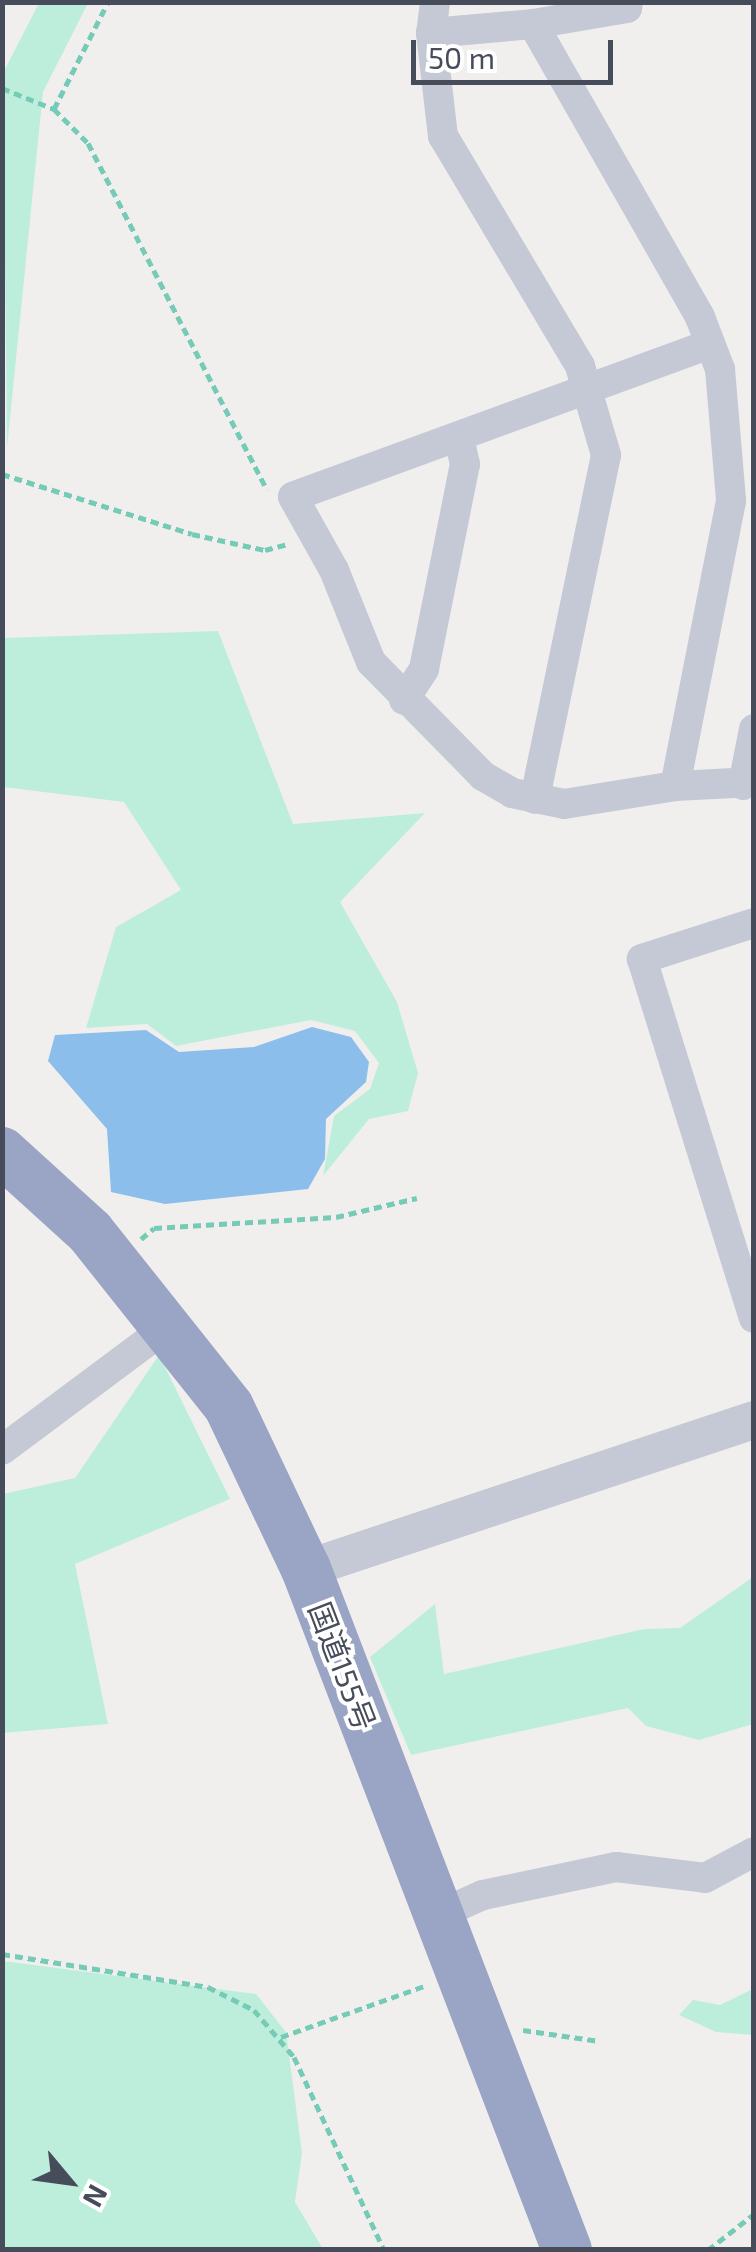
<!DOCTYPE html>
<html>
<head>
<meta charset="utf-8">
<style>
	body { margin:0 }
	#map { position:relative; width:756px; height:2252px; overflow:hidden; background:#f1efee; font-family:"Exo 2","Noto Sans JP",sans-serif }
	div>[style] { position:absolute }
	.green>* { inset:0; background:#bdeedc }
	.water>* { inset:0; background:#8bbeea }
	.path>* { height:5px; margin-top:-2.5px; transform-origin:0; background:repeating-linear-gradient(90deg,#76cbb7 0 8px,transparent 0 13px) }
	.minor>* { height:30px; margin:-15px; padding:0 15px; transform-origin:15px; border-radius:15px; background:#c5c9d5 }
	.tertiary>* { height:38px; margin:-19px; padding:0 19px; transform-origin:19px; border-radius:19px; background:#c5c9d5 }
	.trunk>* { height:50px; margin:-25px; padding:0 25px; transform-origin:25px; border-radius:25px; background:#9aa4c4 }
	span { translate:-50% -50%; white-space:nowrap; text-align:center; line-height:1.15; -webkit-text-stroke:8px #fff; paint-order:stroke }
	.street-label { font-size:30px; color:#474c5b }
	.frame { position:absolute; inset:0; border:5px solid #474c5b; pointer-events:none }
	.north { position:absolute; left:20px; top:2132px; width:100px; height:100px; -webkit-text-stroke:8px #fff; paint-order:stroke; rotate:119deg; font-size:28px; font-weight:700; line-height:40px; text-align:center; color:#474c5b }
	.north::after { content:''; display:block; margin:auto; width:35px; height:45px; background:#474c5b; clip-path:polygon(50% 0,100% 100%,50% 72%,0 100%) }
	.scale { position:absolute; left:411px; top:40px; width:202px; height:45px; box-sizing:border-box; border:5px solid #474c5b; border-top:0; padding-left:12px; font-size:30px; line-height:35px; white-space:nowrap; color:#474c5b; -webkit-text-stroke:8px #fff; paint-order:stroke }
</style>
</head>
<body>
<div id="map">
	<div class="green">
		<div style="clip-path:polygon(39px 3px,88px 3px,43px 92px,7px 448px,3px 73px)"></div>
		<div style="clip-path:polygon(218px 631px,293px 824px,425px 813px,340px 902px,397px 1002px,418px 1073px,408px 1111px,369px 1119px,323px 1176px,334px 1116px,370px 1089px,379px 1063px,355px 1031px,311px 1020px,176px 1046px,147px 1024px,86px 1028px,116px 927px,181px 890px,124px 802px,3px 787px,3px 638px)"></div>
		<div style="clip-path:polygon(159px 1355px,230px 1499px,75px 1564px,108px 1724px,3px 1733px,3px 1494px,75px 1478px)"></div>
		<div style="clip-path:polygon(753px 1577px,753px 1724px,699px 1740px,646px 1726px,628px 1708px,411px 1755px,370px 1657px,435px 1604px,444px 1674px,644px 1629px,680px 1628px)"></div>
		<div style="clip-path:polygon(3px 1961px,256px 1994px,286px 2032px,302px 2153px,295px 2202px,323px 2249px,3px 2249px)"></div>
		<div style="clip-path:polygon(753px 1989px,753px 2035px,716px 2032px,679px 2015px,693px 2000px,720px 2005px)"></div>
	</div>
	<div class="water">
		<div style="clip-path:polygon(312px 1027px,351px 1037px,369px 1062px,366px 1082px,326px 1119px,325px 1159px,308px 1189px,165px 1204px,111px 1192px,107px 1129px,48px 1061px,55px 1035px,146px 1030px,179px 1052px,254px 1047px)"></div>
	</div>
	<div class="path">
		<div style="left:2px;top:88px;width:56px;rotate:22deg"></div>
		<div style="left:54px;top:109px;width:48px;rotate:45deg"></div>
		<div style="left:88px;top:143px;width:390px;rotate:62.7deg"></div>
		<div style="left:54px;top:109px;width:120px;rotate:-63.2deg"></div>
		<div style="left:2px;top:474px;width:199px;rotate:17.5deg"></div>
		<div style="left:192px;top:534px;width:75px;rotate:12.4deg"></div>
		<div style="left:265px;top:550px;width:23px;rotate:-15deg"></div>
		<div style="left:141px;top:1239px;width:17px;rotate:-40deg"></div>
		<div style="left:154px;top:1228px;width:182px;rotate:-3.5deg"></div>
		<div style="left:336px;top:1217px;width:83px;rotate:-13.2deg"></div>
		<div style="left:2px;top:1954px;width:209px;rotate:9.1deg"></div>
		<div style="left:208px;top:1987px;width:51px;rotate:26.6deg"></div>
		<div style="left:254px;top:2010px;width:62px;rotate:49.6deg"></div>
		<div style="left:294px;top:2057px;width:213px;rotate:65deg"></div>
		<div style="left:523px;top:2030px;width:77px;rotate:8.2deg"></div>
		<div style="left:281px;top:2037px;width:152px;rotate:-19.6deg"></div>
		<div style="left:708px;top:2250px;width:58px;rotate:-38deg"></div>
	</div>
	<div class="minor">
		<div style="left:435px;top:2px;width:31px;rotate:97deg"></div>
		<div style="left:431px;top:33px;width:104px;rotate:83.4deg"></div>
		<div style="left:443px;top:136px;width:268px;rotate:59.2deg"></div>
		<div style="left:580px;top:366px;width:93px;rotate:73.7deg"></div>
		<div style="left:606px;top:455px;width:351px;rotate:101.7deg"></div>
		<div style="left:628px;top:2px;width:6px;rotate:99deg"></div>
		<div style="left:627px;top:8px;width:95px;rotate:170.3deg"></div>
		<div style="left:533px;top:24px;width:337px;rotate:60.3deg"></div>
		<div style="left:700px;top:317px;width:56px;rotate:69deg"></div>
		<div style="left:720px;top:369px;width:132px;rotate:85.2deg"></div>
		<div style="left:731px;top:501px;width:290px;rotate:101.1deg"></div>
		<div style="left:431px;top:33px;width:102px;rotate:-5deg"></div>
		<div style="left:710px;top:344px;width:444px;rotate:159.9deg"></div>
		<div style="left:293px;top:497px;width:84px;rotate:60.7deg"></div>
		<div style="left:334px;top:570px;width:99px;rotate:68.1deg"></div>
		<div style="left:371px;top:662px;width:160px;rotate:45.5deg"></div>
		<div style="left:483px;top:776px;width:34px;rotate:30deg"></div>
		<div style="left:512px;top:793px;width:53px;rotate:11.9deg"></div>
		<div style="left:564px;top:804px;width:112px;rotate:-9.2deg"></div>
		<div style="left:675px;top:786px;width:79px;rotate:-2.9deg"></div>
		<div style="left:404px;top:700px;width:37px;rotate:-57deg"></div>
		<div style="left:424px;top:669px;width:209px;rotate:-78.7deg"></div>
		<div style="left:465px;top:464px;width:28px;rotate:-103deg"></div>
		<div style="left:743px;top:785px;width:57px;rotate:-78.9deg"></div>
		<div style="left:754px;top:923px;width:118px;rotate:162.2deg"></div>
		<div style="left:642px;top:959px;width:376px;rotate:72.7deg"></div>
		<div style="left:2px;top:1450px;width:209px;rotate:-36.7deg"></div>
		<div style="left:438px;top:1915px;width:49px;rotate:-24deg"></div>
		<div style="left:483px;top:1895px;width:136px;rotate:-11.9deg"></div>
		<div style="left:616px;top:1867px;width:90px;rotate:7deg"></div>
		<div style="left:705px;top:1878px;width:55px;rotate:-28deg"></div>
	</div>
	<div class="tertiary">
		<div style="left:306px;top:1569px;width:472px;rotate:-18.4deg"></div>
	</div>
	<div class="trunk">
		<div style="left:2px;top:1152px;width:119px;rotate:42.3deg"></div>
		<div style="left:90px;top:1232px;width:223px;rotate:51.5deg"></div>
		<div style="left:229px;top:1407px;width:179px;rotate:64.6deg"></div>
		<div style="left:306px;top:1569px;width:729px;rotate:69.03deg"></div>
	</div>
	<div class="street-label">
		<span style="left:343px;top:1666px;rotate:69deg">国道155号</span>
	</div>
	<div class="frame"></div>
	<div class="north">N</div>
	<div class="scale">50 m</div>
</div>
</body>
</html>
